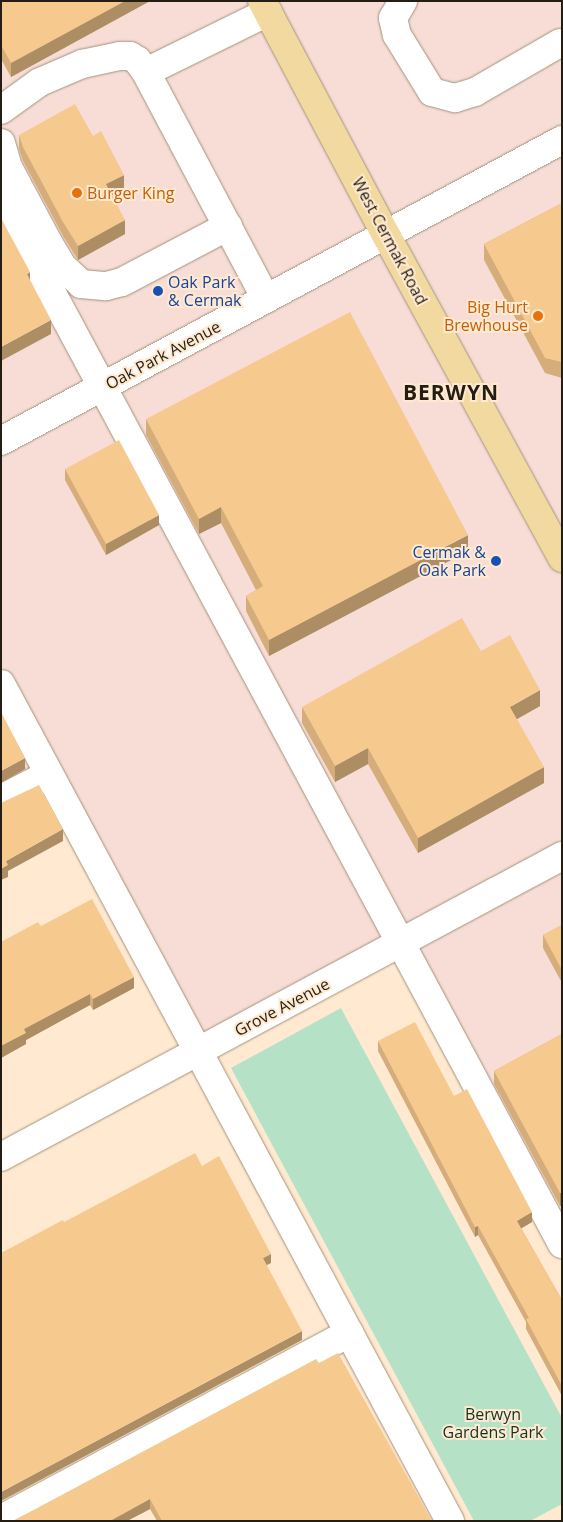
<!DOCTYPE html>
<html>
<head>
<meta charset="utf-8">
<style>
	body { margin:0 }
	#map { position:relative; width:563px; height:1522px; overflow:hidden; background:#ffead1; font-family:"Open Sans",sans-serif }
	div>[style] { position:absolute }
	.commercial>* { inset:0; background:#f7ddd6 }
	.green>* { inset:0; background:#b5e2c6 }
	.roads { filter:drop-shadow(0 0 1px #a4927a) drop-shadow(0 0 1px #a4927a) }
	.minor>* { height:28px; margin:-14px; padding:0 14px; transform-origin:14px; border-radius:14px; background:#fff }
	.major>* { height:28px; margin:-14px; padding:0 14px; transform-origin:14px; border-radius:14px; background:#f1d99f }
	.wall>* { inset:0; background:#d4ad7b }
	.shaded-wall>* { inset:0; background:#ac8d64 }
	.building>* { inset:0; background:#f6c98f }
	.dots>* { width:14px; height:14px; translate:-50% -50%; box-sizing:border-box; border:2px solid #ffead1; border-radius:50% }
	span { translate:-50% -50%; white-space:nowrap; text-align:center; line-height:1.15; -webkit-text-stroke:4px #ffead1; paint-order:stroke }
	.food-label { font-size:16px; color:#c56008 }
	.left { translate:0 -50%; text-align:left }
	.right { translate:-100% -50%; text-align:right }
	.street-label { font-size:16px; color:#241d13 }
	.transit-label { font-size:16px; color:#164399 }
	.park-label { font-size:16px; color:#143222 }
	.district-label { font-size:21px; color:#241d13; font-weight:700; letter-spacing:1px }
	.frame { position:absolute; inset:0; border:2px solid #241d13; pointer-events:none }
</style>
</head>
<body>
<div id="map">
	<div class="commercial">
		<div style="clip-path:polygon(1px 1px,254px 1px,376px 231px,1px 433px)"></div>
		<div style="clip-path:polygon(270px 1px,562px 1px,562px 131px,388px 225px)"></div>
		<div style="clip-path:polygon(562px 148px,562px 1262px,389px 940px,201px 1042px,57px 774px,1px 804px,1px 450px)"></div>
	</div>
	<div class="green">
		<div style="clip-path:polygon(341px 1008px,562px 1418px,562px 1504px,530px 1521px,474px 1521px,231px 1068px)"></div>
	</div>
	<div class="roads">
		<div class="minor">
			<div style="left:403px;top:1px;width:20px;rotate:120deg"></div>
			<div style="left:393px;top:18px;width:17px;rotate:77deg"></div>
			<div style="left:397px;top:35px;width:67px;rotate:58.4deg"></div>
			<div style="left:432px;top:92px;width:24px;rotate:15deg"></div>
			<div style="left:455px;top:98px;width:21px;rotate:-17deg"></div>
			<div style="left:475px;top:92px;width:98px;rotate:-30deg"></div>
			<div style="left:1px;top:110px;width:48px;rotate:-35.7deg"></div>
			<div style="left:40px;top:82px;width:46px;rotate:-23.2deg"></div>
			<div style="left:82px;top:64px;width:39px;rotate:-12deg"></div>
			<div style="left:120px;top:56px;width:10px"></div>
			<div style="left:130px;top:56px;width:8px;rotate:30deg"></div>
			<div style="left:137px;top:60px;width:15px;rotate:53deg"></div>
			<div style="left:1px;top:143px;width:25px;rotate:74deg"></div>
			<div style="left:8px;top:167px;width:87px;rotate:62deg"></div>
			<div style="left:49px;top:244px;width:27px;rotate:59deg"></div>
			<div style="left:63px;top:267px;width:25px;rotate:43deg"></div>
			<div style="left:81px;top:284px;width:25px;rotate:5deg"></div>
			<div style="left:106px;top:286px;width:16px;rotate:-14deg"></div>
			<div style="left:122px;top:282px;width:120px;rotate:-27.8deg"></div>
			<div style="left:1px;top:198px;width:1187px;rotate:61.79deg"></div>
			<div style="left:266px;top:299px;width:257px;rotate:-117.9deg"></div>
			<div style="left:146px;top:72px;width:136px;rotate:-26.2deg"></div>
			<div style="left:1px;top:441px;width:637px;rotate:-28.22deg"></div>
			<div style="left:1px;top:684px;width:950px;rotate:61.79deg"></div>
			<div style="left:1px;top:799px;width:54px;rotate:-27.5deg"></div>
			<div style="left:1px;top:1157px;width:637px;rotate:-28.22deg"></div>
			<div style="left:1px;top:1519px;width:395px;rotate:-28.1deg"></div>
		</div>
		<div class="major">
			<div style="left:262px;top:1px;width:265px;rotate:62.1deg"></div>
			<div style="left:386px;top:235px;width:368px;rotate:61.4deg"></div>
		</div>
	</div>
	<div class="wall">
		<div style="clip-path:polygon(1px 1px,150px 1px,11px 77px,1px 59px)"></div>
		<div style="clip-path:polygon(19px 135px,124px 189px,112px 195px,125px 234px,78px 260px,63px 236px,23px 161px,19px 149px)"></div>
		<div style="clip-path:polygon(562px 203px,562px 378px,545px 373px,484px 260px,484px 244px)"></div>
		<div style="clip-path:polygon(146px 419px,468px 551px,269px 656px,246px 611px,246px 596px,256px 590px,221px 523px,199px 534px,146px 435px)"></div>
		<div style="clip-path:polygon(65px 469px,159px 525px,106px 555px,65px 480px)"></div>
		<div style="clip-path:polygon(540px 706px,517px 719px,544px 783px,418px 853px,368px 764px,335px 782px,302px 723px,302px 707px)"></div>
		<div style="clip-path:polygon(562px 925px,562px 983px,543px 948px,543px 935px)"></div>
		<div style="clip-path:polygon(41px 926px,134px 988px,93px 1010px,90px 1005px,26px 1040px,26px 1044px,1px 1058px,1px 942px)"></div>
		<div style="clip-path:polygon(562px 1034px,560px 1206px,494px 1084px,494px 1071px)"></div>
		<div style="clip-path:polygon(378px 1041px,454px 1096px,532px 1222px,521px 1228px,562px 1300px,562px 1396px,526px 1329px,526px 1322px,478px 1235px,475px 1237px,378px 1051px)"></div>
		<div style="clip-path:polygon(319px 1363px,432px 1521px,157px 1521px,150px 1509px,127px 1521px,13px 1521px)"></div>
	</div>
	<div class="shaded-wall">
		<div style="clip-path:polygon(125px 1px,150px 1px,11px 77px,11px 63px)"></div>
		<div style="clip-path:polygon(124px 175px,124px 189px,106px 198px,106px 184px)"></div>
		<div style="clip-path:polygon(125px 220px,125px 234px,78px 260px,78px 246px)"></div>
		<div style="clip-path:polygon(30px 272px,30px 285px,27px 274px)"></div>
		<div style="clip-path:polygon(51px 320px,51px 334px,1px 361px,1px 347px)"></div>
		<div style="clip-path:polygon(221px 507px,221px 523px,199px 534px,199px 519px)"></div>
		<div style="clip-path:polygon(159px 515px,159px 525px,106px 555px,106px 544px)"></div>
		<div style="clip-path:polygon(468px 535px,468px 551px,269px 656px,269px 640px)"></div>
		<div style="clip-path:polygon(540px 690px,540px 706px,510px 723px,510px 707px)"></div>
		<div style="clip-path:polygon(368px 748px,368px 764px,335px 782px,335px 766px)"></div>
		<div style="clip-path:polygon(25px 758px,25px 769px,1px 783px,1px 771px)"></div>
		<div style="clip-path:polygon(544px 767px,544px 783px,418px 853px,418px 838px)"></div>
		<div style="clip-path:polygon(63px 829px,63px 841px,8px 871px,8px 877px,1px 880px,1px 869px,6px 861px)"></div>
		<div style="clip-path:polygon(134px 977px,134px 988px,93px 1010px,93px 999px)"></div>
		<div style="clip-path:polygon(90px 994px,90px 1005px,26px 1040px,26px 1044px,1px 1058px,1px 1046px,24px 1029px)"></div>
		<div style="clip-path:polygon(562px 1192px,562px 1205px,560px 1206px,560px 1193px)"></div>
		<div style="clip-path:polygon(532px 1212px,532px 1222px,517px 1231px,517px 1221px)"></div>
		<div style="clip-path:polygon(478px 1226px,478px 1235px,475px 1237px,475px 1227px)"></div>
		<div style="clip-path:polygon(271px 1254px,271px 1263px,263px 1267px,263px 1258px)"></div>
		<div style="clip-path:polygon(302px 1331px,302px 1340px,1px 1501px,1px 1492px)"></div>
		<div style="clip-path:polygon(150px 1499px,150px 1509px,127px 1521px,110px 1521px)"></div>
	</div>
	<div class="building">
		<div style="clip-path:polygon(1px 1px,125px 1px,11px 63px,1px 45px)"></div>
		<div style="clip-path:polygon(75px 104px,93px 136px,101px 131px,124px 175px,106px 184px,125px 220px,78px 246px,63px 222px,23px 147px,19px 135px)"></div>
		<div style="clip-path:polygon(562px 203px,562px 362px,545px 358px,484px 244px)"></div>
		<div style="clip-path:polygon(1px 218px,30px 272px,27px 274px,51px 320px,1px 347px)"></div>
		<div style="clip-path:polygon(350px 312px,468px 535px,269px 640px,246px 596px,263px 586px,221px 507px,199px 519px,146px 419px)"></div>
		<div style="clip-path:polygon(119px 440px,159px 515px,106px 544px,65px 469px)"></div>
		<div style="clip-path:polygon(462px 618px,481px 651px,510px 635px,540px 690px,510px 707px,544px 767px,418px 838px,368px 748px,335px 766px,302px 707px)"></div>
		<div style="clip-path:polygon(1px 712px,25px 758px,1px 771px)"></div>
		<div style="clip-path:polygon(39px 785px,63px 829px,6px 861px,8px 865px,1px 869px,1px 803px)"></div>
		<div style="clip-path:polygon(92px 899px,134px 977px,93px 999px,90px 994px,24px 1029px,26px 1033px,1px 1046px,1px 942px,38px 922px,41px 926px)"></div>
		<div style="clip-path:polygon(562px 925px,562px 970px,543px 935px)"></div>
		<div style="clip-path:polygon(415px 1022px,454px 1096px,467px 1089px,532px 1212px,517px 1221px,562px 1300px,562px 1386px,526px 1319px,529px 1318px,478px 1226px,475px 1227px,378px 1041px)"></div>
		<div style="clip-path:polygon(562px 1034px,562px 1192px,560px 1193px,494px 1071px)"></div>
		<div style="clip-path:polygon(195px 1153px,202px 1166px,219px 1156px,271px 1254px,263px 1258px,302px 1331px,1px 1492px,1px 1253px,63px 1220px,64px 1222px)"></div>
		<div style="clip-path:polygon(338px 1353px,432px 1521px,162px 1521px,150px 1499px,110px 1521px,13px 1521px,316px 1359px,319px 1363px)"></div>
	</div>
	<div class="dots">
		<div style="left:77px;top:193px;background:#e8710a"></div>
		<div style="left:158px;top:291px;background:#1a4fb4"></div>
		<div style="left:538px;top:316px;background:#e8710a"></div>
		<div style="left:496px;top:561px;background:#1a4fb4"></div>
	</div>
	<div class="food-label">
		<span class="left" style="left:87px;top:193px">Burger King</span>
		<span class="right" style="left:528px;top:316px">Big Hurt<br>Brewhouse</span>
	</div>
	<div class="street-label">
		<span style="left:390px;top:241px;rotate:62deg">West Cermak Road</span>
		<span style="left:163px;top:355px;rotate:-28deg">Oak Park Avenue</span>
		<span style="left:282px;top:1007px;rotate:-28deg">Grove Avenue</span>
	</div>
	<div class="transit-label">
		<span class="left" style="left:168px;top:291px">Oak Park<br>&amp; Cermak</span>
		<span class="right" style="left:486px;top:561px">Cermak &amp;<br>Oak Park</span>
	</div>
	<div class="park-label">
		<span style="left:493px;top:1423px">Berwyn<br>Gardens Park</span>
	</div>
	<div class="district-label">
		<span style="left:451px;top:392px">BERWYN</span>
	</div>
	<div class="frame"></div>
</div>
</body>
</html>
